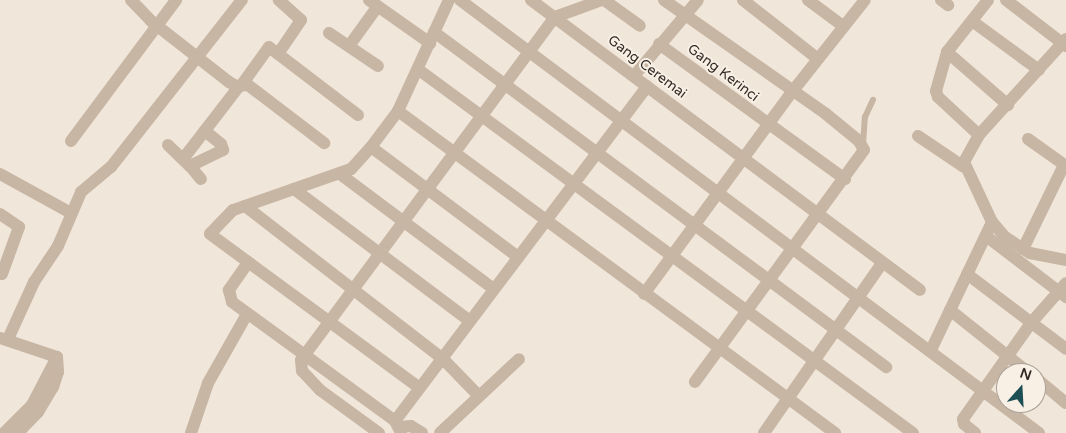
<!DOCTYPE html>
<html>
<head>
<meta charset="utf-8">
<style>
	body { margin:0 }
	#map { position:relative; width:1066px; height:433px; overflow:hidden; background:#f0e6d9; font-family:"Varela Round",sans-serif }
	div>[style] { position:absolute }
	.lane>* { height:6px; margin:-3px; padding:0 3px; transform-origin:3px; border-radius:3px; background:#c8b6a5 }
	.street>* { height:12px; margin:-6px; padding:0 6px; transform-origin:6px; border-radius:6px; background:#c8b6a5 }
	span { translate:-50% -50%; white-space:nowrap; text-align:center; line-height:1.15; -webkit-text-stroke:4px #f8f0e5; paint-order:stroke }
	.street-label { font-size:14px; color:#342b26 }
	.north { position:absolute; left:996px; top:363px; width:50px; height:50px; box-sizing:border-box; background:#f8f0e5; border:1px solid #aaa199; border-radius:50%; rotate:19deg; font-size:14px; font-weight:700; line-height:20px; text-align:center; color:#342b26 }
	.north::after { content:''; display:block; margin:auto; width:18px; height:22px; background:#1d4e54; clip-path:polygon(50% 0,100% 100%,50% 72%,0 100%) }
</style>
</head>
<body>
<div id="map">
	<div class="lane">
		<div style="left:863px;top:144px;width:27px;rotate:-86deg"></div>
		<div style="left:865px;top:117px;width:19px;rotate:-65deg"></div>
	</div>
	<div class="street">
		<div style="left:131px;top:0;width:29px;rotate:46deg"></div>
		<div style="left:151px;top:21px;width:99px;rotate:38deg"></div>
		<div style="left:229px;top:82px;width:8px;rotate:30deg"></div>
		<div style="left:236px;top:86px;width:12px;rotate:-5deg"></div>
		<div style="left:248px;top:85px;width:96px;rotate:37.3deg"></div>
		<div style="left:369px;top:0;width:75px;rotate:35.2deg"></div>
		<div style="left:449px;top:0;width:122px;rotate:114.7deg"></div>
		<div style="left:398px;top:111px;width:543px;rotate:36.38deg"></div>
		<div style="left:460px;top:0;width:723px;rotate:36.79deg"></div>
		<div style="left:531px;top:0;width:485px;rotate:36.7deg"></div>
		<div style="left:604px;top:0;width:44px;rotate:35.8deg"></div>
		<div style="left:664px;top:0;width:198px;rotate:35.1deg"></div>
		<div style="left:826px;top:114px;width:43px;rotate:39.3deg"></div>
		<div style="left:859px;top:141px;width:10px;rotate:61deg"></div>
		<div style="left:864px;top:150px;width:287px;rotate:126.1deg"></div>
		<div style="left:743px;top:0;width:95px;rotate:38.2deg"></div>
		<div style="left:808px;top:0;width:44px;rotate:36.6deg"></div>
		<div style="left:941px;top:0;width:9px;rotate:36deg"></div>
		<div style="left:1006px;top:0;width:76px;rotate:37.5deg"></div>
		<div style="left:972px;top:21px;width:83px;rotate:36.2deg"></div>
		<div style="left:434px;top:32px;width:563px;rotate:36.54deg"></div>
		<div style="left:329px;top:33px;width:59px;rotate:34deg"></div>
		<div style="left:1066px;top:39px;width:130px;rotate:132.2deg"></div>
		<div style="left:979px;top:135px;width:31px;rotate:119deg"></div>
		<div style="left:964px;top:162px;width:66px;rotate:65deg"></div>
		<div style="left:992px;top:222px;width:20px;rotate:49deg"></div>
		<div style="left:1005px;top:237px;width:30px;rotate:33deg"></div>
		<div style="left:1030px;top:253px;width:37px;rotate:11deg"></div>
		<div style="left:659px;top:44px;width:230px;rotate:36deg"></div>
		<div style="left:349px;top:46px;width:49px;rotate:-54.1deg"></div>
		<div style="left:947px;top:52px;width:81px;rotate:41deg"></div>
		<div style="left:278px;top:54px;width:41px;rotate:-55.9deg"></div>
		<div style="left:301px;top:20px;width:30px;rotate:-138deg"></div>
		<div style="left:419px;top:70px;width:613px;rotate:36.31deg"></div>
		<div style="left:634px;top:76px;width:99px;rotate:-49.9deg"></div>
		<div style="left:243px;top:83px;width:44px;rotate:-54.2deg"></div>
		<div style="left:269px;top:47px;width:112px;rotate:37.4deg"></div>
		<div style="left:398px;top:111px;width:45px;rotate:126.9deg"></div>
		<div style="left:371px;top:147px;width:30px;rotate:132deg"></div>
		<div style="left:351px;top:169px;width:125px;rotate:160.8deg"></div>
		<div style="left:233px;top:210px;width:33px;rotate:134deg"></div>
		<div style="left:210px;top:234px;width:260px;rotate:36.3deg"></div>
		<div style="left:979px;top:135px;width:56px;rotate:-137.2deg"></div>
		<div style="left:938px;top:97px;width:6px;rotate:-108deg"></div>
		<div style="left:936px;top:91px;width:41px;rotate:-74.2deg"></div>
		<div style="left:947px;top:52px;width:66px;rotate:-51.7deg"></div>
		<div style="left:918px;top:136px;width:55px;rotate:34deg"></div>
		<div style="left:1028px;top:139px;width:47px;rotate:35.4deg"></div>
		<div style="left:71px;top:141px;width:176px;rotate:-53.3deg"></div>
		<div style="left:168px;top:145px;width:30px;rotate:44deg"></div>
		<div style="left:190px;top:166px;width:37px;rotate:-26deg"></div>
		<div style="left:223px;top:150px;width:6px;rotate:-108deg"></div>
		<div style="left:221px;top:144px;width:21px;rotate:-141deg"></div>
		<div style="left:371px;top:147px;width:184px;rotate:36.8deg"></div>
		<div style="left:183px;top:159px;width:93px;rotate:-52.4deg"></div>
		<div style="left:190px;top:166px;width:17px;rotate:50deg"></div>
		<div style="left:0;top:174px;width:81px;rotate:28.8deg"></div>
		<div style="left:340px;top:174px;width:192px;rotate:36.8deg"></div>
		<div style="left:294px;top:189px;width:220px;rotate:36.9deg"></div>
		<div style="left:245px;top:206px;width:249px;rotate:37.7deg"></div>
		<div style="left:442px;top:358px;width:52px;rotate:45.8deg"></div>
		<div style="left:0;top:214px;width:23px;rotate:34deg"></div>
		<div style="left:19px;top:227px;width:50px;rotate:109.9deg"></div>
		<div style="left:986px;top:236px;width:101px;rotate:37.3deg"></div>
		<div style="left:1023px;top:249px;width:93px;rotate:-64deg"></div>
		<div style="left:247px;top:264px;width:32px;rotate:125deg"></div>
		<div style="left:229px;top:290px;width:12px;rotate:76deg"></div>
		<div style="left:232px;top:302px;width:202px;rotate:36.1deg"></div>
		<div style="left:395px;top:421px;width:13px;rotate:63deg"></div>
		<div style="left:967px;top:274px;width:124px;rotate:37.1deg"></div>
		<div style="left:644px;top:294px;width:250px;rotate:-53.8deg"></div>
		<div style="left:792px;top:92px;width:117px;rotate:-51.6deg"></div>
		<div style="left:950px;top:310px;width:101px;rotate:38.6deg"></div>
		<div style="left:0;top:338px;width:60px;rotate:18.4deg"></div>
		<div style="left:8px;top:339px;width:63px;rotate:-65.5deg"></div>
		<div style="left:34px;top:282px;width:43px;rotate:-56.3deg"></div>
		<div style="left:58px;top:246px;width:59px;rotate:-66.9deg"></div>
		<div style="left:81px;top:192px;width:39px;rotate:-40deg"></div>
		<div style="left:111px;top:167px;width:212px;rotate:-51.9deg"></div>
		<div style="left:931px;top:350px;width:142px;rotate:-64.5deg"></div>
		<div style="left:1036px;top:378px;width:39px;rotate:40deg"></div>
		<div style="left:395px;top:421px;width:419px;rotate:-53deg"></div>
		<div style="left:399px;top:427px;width:12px;rotate:-5deg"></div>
		<div style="left:411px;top:426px;width:13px;rotate:32deg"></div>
		<div style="left:4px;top:433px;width:40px;rotate:-45deg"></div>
		<div style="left:32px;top:405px;width:54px;rotate:-62.5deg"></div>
		<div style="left:57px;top:357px;width:15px;rotate:86deg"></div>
		<div style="left:58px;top:372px;width:16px;rotate:108deg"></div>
		<div style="left:53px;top:387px;width:29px;rotate:121deg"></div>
		<div style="left:38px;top:412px;width:29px;rotate:134deg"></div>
		<div style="left:191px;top:433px;width:53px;rotate:-71.2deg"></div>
		<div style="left:208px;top:383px;width:79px;rotate:-60.5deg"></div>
		<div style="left:379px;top:433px;width:73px;rotate:-143.9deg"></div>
		<div style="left:320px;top:390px;width:26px;rotate:-133deg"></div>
		<div style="left:302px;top:371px;width:11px;rotate:-95deg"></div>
		<div style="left:301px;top:360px;width:427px;rotate:-53.5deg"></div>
		<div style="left:555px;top:17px;width:50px;rotate:-19.9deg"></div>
		<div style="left:440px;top:433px;width:108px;rotate:-43.1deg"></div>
		<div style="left:764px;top:433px;width:207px;rotate:-55.2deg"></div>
		<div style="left:975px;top:433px;width:14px;rotate:-141deg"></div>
		<div style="left:964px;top:424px;width:5px;rotate:-101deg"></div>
		<div style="left:963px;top:419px;width:118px;rotate:-54.7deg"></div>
		<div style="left:1031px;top:323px;width:53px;rotate:-48.8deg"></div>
	</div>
	<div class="street-label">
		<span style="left:647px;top:67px;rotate:37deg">Gang Ceremai</span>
		<span style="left:723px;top:73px;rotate:37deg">Gang Kerinci</span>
	</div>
	<div class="north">N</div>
</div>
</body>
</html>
